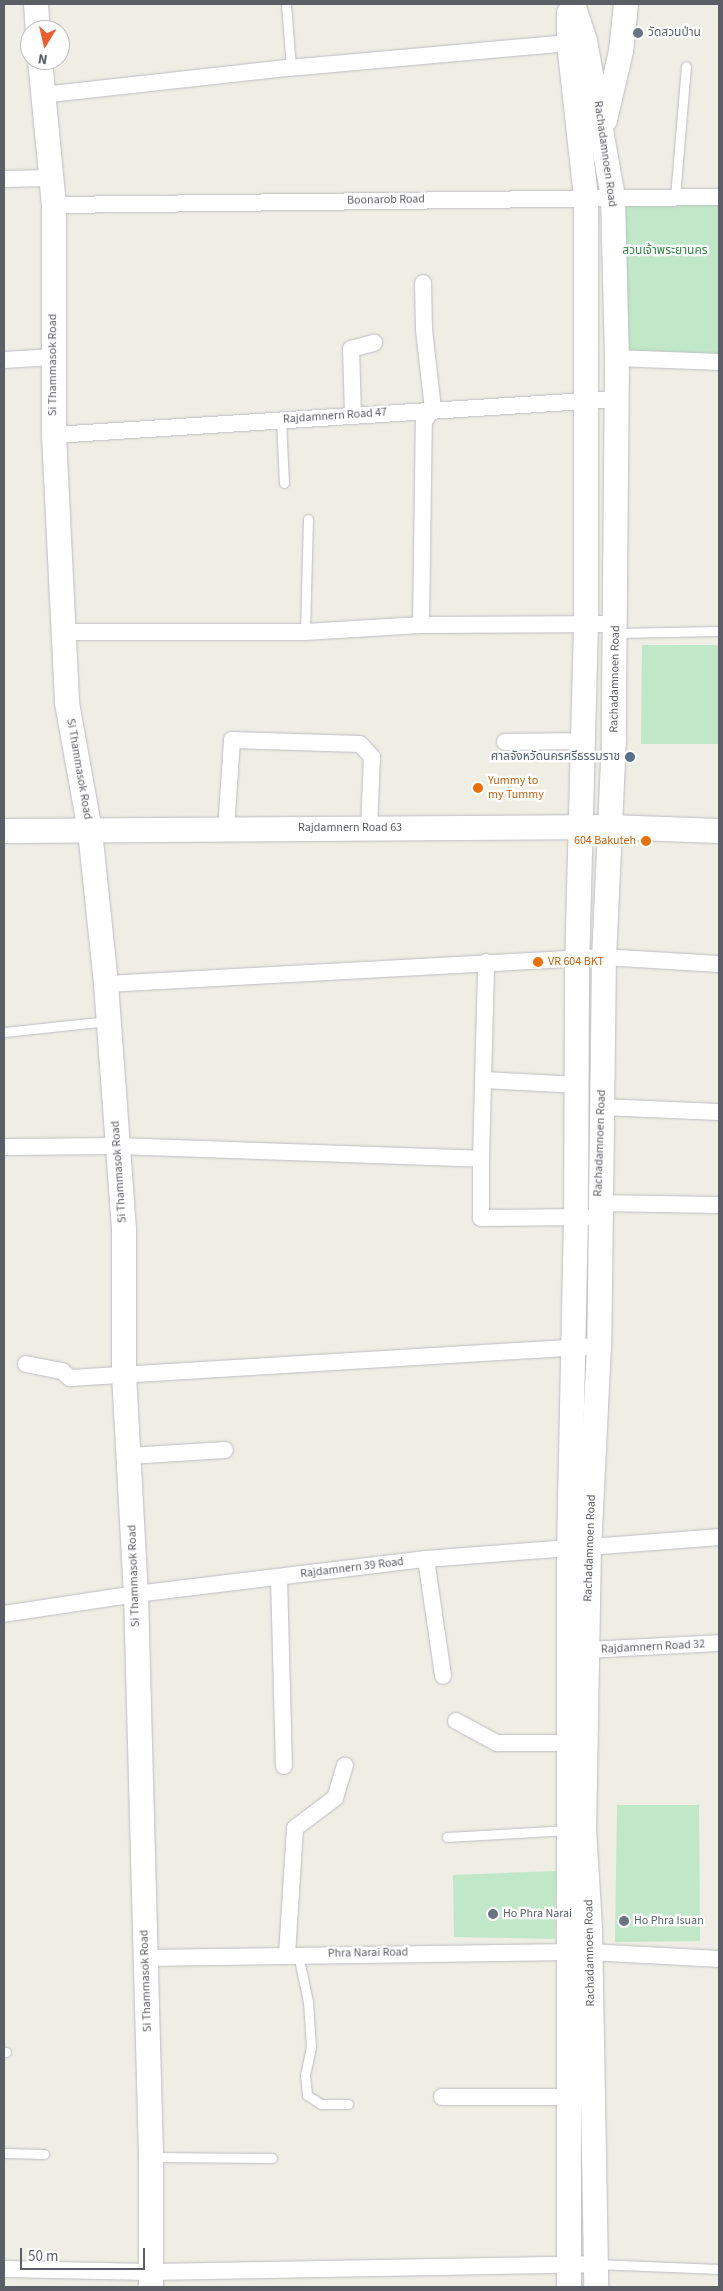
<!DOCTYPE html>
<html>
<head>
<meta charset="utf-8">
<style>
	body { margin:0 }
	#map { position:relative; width:723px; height:2291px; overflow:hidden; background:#efeee4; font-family:"Source Sans 3","Noto Sans Thai",sans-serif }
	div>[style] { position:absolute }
	.green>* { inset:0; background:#c0e7c7 }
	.roads { filter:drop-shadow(0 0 1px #bbbcc3) drop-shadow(0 0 1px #bbbcc3) }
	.lane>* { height:9px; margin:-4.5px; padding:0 4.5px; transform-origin:4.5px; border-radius:4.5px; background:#fff }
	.street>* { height:16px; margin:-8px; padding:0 8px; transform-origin:8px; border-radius:8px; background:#fff }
	.secondary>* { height:24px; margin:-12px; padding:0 12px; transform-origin:12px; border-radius:12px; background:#fff }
	.dots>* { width:14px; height:14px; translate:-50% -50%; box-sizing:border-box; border:2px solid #fff; border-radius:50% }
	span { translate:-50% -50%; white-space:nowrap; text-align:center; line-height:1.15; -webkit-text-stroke:4.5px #fff; paint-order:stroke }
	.worship-label { font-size:12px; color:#5b616d }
	.left { translate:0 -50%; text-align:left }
	.street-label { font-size:12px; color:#5c5e65 }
	.park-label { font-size:12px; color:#338445 }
	.service-label { font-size:12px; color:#4e5e75 }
	.right { translate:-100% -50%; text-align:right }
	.food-label { font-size:12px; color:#c56008 }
	.frame { position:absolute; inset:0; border:5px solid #5c5e65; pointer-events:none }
	.north { position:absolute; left:20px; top:20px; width:50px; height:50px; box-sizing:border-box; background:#fff; border:1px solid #bebfc1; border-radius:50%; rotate:189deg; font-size:14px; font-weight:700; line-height:20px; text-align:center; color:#5c5e65 }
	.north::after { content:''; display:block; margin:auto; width:18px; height:22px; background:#ec5e2d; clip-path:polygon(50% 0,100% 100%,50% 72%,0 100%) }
	.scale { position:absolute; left:20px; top:2248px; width:125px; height:22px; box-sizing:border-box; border:2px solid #5c5e65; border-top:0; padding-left:6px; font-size:15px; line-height:18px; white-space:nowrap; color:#5c5e65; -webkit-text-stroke:4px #fff; paint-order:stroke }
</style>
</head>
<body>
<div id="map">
	<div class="green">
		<div style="clip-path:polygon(606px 196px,719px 196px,719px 362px,617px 358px)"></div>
		<div style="clip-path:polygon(642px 645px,719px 645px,719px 744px,641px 744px)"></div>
		<div style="clip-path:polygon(617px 1805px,699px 1805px,700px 1941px,615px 1942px)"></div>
		<div style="clip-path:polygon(556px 1871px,555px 1939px,454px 1937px,453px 1875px)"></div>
	</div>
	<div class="roads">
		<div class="lane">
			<div style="left:286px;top:4px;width:64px;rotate:85.5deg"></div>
			<div style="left:675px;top:197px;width:131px;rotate:-85.2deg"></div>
			<div style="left:281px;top:420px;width:63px;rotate:87.3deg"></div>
			<div style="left:305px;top:632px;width:113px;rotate:-88.5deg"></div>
			<div style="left:615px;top:633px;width:104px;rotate:-1.1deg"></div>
			<div style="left:4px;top:1032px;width:105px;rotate:-6deg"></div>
			<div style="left:447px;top:1837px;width:122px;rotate:-3.3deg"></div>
			<div style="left:298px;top:1954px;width:49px;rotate:78.2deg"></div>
			<div style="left:308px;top:2002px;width:45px;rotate:86.2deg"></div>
			<div style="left:311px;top:2047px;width:29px;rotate:102deg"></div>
			<div style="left:305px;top:2075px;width:20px;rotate:84deg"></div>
			<div style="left:307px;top:2095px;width:17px;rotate:33deg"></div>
			<div style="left:321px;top:2104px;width:27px"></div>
			<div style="left:4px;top:2052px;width:2px"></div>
			<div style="left:4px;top:2153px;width:40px;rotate:1.4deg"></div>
			<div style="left:152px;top:2157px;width:120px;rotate:0.5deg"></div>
			<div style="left:596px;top:2264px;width:123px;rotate:2.3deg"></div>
		</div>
		<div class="street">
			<div style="left:42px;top:95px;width:247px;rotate:-6.3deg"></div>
			<div style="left:288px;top:68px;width:282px;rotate:-5.1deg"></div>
			<div style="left:4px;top:179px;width:46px;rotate:-1.2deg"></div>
			<div style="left:54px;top:205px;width:665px;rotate:-0.69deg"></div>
			<div style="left:617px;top:358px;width:102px;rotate:2.2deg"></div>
			<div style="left:4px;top:360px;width:49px;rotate:-3.5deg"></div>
			<div style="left:353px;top:415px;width:66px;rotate:-91.7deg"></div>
			<div style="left:351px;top:349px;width:24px;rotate:-15deg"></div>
			<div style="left:54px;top:435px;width:564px;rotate:-3.66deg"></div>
			<div style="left:421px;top:625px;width:204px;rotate:-89.2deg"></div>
			<div style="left:424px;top:421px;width:15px;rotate:-53deg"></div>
			<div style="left:433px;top:409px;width:80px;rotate:-96.5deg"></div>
			<div style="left:424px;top:330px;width:47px;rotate:-91.2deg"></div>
			<div style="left:64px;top:632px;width:241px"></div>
			<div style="left:305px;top:632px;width:116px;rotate:-3.5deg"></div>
			<div style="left:421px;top:625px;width:194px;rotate:-0.3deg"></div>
			<div style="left:505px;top:742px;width:77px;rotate:-0.7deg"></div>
			<div style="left:226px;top:829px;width:89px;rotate:-86.1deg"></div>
			<div style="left:232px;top:740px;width:128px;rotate:1.8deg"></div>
			<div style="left:360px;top:744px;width:18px;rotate:47deg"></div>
			<div style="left:372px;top:757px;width:71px;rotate:92.4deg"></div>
			<div style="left:106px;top:984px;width:499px;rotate:-3.1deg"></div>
			<div style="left:604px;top:957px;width:115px;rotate:3.5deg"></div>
			<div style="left:484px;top:1080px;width:94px;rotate:3deg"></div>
			<div style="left:601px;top:1107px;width:118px;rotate:2.4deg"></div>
			<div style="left:4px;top:1147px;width:113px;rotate:-0.5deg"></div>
			<div style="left:117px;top:1146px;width:364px;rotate:2deg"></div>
			<div style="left:481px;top:1159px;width:197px;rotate:-88.5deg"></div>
			<div style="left:481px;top:1159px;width:59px;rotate:90deg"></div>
			<div style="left:481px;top:1218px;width:106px;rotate:-0.5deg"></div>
			<div style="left:598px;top:1203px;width:121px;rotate:0.9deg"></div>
			<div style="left:26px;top:1364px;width:37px;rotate:11deg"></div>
			<div style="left:62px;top:1371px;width:11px;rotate:41deg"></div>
			<div style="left:70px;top:1378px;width:530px;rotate:-3.46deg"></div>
			<div style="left:129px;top:1456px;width:96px;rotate:-3.6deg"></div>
			<div style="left:589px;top:1547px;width:130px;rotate:-4.4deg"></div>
			<div style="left:426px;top:1559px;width:118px;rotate:81.7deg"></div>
			<div style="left:279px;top:1577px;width:189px;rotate:88.5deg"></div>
			<div style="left:4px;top:1614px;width:134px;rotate:-8.6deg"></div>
			<div style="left:136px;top:1594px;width:292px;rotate:-6.9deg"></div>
			<div style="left:426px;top:1559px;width:143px;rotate:-4.4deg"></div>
			<div style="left:586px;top:1650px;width:133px;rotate:-3deg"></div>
			<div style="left:456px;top:1721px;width:47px;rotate:28.2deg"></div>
			<div style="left:497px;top:1743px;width:81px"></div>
			<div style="left:287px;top:1955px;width:127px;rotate:-86.4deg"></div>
			<div style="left:295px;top:1828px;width:50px;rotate:-36.9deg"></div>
			<div style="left:335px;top:1798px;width:34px;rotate:-73deg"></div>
			<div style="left:145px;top:1958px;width:445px;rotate:-0.8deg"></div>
			<div style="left:590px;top:1952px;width:129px;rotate:3.1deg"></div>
			<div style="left:442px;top:2097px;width:126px"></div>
			<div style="left:4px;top:2269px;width:147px;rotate:1.2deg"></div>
			<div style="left:151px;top:2272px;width:444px;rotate:-1deg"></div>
		</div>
		<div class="secondary">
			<div style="left:36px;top:4px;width:26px;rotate:86deg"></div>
			<div style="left:573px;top:4px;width:39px;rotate:72deg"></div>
			<div style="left:585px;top:41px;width:158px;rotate:79.8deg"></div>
			<div style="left:613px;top:197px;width:161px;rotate:88.6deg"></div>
			<div style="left:617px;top:358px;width:381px;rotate:90.5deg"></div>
			<div style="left:614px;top:739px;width:218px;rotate:92.6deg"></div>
			<div style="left:604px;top:957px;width:389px;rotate:90.7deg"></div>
			<div style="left:599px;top:1346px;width:201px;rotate:92.8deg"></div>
			<div style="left:589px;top:1547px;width:282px;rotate:91deg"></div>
			<div style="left:584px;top:1829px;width:99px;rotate:86.5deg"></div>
			<div style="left:590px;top:1928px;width:359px;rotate:89deg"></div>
			<div style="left:569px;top:13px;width:30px;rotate:90deg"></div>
			<div style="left:569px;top:43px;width:155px;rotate:83.7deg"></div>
			<div style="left:586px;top:197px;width:427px;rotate:90deg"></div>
			<div style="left:586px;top:624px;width:334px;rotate:91.5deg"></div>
			<div style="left:577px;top:958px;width:259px;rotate:90.2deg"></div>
			<div style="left:576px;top:1217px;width:331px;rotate:91.2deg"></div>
			<div style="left:569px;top:1548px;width:739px;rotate:90deg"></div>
			<div style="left:40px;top:60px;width:146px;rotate:84.5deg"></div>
			<div style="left:54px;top:205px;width:230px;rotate:90deg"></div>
			<div style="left:54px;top:435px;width:268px;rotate:87.2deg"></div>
			<div style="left:67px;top:703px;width:130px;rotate:79.8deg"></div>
			<div style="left:90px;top:831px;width:154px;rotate:84deg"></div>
			<div style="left:106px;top:984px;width:247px;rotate:85.8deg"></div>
			<div style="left:124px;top:1230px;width:144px;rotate:90deg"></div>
			<div style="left:124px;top:1374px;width:220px;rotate:86.9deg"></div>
			<div style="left:136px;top:1594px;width:563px;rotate:88.47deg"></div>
			<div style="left:151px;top:2157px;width:130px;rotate:90deg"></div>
			<div style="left:605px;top:120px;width:71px;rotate:-76.9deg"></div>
			<div style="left:621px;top:51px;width:47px;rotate:-83.9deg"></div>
			<div style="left:4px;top:831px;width:605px;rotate:-0.38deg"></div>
			<div style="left:609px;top:827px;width:110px;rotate:2.1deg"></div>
		</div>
	</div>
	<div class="dots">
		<div style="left:638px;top:33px;background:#6b7280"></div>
		<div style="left:630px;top:757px;background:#5c6f8a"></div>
		<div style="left:478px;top:788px;background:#e8710a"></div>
		<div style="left:646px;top:841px;background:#e8710a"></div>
		<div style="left:538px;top:962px;background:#e8710a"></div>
		<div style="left:493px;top:1914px;background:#6b7280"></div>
		<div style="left:624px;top:1921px;background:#6b7280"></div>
	</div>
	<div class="worship-label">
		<span class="left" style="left:648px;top:33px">วัดสวนป่าน</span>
		<span class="left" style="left:503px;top:1914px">Ho Phra Narai</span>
		<span class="left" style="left:634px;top:1921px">Ho Phra Isuan</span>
	</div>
	<div class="street-label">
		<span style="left:605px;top:154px;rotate:82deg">Rachadamnoen Road</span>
		<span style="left:386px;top:200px;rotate:-1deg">Boonarob Road</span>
		<span style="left:53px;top:365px;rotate:-90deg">Si Thammasok Road</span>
		<span style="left:335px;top:416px;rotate:-4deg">Rajdamnern Road 47</span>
		<span style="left:615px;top:679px;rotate:-89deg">Rachadamnoen Road</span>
		<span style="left:79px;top:769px;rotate:80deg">Si Thammasok Road</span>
		<span style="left:350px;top:828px">Rajdamnern Road 63</span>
		<span style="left:600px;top:1143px;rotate:-88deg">Rachadamnoen Road</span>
		<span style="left:119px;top:1172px;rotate:-94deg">Si Thammasok Road</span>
		<span style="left:590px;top:1548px;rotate:-88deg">Rachadamnoen Road</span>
		<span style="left:352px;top:1568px;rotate:-7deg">Rajdamnern 39 Road</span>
		<span style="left:134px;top:1576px;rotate:-92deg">Si Thammasok Road</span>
		<span style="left:653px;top:1647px;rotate:-3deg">Rajdamnern Road 32</span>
		<span style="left:368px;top:1953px;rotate:-1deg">Phra Narai Road</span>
		<span style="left:590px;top:1953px;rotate:-91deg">Rachadamnoen Road</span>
		<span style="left:146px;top:1981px;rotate:-92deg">Si Thammasok Road</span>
	</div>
	<div class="park-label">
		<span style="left:665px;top:251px">สวนเจ้าพระยานคร</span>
	</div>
	<div class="service-label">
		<span class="right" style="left:620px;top:757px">ศาลจังหวัดนครศรีธรรมราช</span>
	</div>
	<div class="food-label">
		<span class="left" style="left:488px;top:788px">Yummy to<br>my Tummy</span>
		<span class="right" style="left:636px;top:841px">604 Bakuteh</span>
		<span class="left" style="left:548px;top:962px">VR 604 BKT</span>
	</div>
	<div class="frame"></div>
	<div class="north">N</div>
	<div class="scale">50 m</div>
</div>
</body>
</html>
